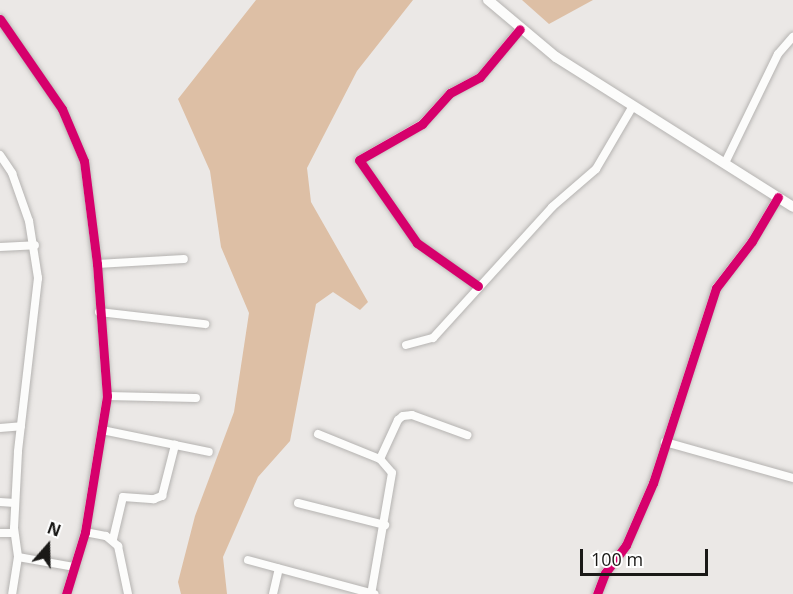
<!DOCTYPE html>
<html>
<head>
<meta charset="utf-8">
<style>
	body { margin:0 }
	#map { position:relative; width:793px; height:594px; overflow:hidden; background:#ebe8e6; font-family:"Open Sans",sans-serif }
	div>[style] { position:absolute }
	.forest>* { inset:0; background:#ddbfa5 }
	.roads { filter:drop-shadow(0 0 2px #b5b3b1) drop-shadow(0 0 2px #b5b3b1) }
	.street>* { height:8px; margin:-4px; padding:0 4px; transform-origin:4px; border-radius:4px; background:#fcfcfb }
	.secondary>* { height:10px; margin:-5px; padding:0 5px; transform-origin:5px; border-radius:5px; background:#fcfcfb }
	.cycleway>* { height:9px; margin:-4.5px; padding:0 4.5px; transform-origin:4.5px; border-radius:4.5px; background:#d6006c }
	span { translate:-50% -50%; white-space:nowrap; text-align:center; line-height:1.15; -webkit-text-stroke:4.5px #fff; paint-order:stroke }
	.north { position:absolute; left:18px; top:516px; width:60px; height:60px; -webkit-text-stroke:4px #fff; paint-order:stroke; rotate:20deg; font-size:16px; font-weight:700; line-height:24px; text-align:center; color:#1a1917 }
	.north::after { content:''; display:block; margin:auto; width:21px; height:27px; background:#1a1917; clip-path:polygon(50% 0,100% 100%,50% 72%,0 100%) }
	.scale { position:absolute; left:580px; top:549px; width:128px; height:27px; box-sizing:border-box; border:3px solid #1a1917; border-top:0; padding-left:8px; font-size:18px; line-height:21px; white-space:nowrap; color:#1a1917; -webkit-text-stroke:4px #fff; paint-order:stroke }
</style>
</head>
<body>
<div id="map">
	<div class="forest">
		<div style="clip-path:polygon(256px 0,413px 0,357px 71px,307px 168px,311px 202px,368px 302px,360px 310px,333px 292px,316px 304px,290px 441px,258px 477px,223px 557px,227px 594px,181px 594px,178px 582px,195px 516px,234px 412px,249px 313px,221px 247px,210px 171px,178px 99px)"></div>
		<div style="clip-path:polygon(522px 0,593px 0,549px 24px)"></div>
	</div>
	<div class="roads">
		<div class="street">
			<div style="left:0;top:19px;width:109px;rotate:55.4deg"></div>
			<div style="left:62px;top:109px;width:56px;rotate:67.1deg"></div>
			<div style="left:84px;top:161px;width:104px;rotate:82.8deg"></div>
			<div style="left:97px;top:264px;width:132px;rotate:85.7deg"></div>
			<div style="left:107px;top:396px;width:138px;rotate:99.2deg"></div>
			<div style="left:85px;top:532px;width:65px;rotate:107deg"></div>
			<div style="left:0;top:155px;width:22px;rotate:56deg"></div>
			<div style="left:12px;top:173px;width:51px;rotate:70.5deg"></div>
			<div style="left:29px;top:221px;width:58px;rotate:81deg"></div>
			<div style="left:38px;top:278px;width:175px;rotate:96.6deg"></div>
			<div style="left:18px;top:452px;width:76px;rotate:93deg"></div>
			<div style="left:14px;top:528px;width:29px;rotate:82deg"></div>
			<div style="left:18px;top:557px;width:37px;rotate:99deg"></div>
			<div style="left:725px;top:163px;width:121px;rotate:-64.1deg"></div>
			<div style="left:778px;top:54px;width:23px;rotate:-49deg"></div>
			<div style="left:0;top:247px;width:35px;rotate:-3deg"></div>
			<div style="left:97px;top:264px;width:87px;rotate:-3.3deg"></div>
			<div style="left:478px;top:286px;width:75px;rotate:-144.8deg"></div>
			<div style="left:417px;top:243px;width:101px;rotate:-124.9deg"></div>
			<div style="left:359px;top:160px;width:73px;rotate:-29.7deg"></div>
			<div style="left:422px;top:124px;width:42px;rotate:-47.9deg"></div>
			<div style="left:450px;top:93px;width:34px;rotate:-28deg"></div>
			<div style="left:480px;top:77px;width:62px;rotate:-50.2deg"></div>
			<div style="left:99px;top:312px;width:107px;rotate:6.5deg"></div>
			<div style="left:406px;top:345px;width:28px;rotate:-15deg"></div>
			<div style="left:433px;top:338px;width:177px;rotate:-47.7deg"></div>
			<div style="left:552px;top:207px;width:58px;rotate:-40.8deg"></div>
			<div style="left:596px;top:169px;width:73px;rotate:-59.6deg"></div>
			<div style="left:107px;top:396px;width:89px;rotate:1.3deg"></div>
			<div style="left:0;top:428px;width:21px;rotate:-5deg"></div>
			<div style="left:102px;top:430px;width:109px;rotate:11.6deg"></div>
			<div style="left:318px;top:434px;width:67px;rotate:22deg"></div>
			<div style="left:380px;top:459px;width:18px;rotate:49deg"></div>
			<div style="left:392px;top:473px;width:123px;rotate:99.8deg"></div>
			<div style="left:665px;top:442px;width:133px;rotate:15.7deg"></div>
			<div style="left:380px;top:459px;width:43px;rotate:-65.2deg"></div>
			<div style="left:398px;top:420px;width:6px;rotate:-39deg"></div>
			<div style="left:403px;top:416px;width:9px;rotate:-6deg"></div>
			<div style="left:412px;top:415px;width:59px;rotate:20deg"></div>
			<div style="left:0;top:502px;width:15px;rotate:4deg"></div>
			<div style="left:298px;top:503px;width:90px;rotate:14.2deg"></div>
			<div style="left:85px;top:532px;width:21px;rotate:11deg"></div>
			<div style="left:106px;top:536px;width:16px;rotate:40deg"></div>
			<div style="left:118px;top:546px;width:49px;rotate:78.2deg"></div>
			<div style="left:0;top:533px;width:14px"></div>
			<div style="left:113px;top:539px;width:43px;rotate:-76.6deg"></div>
			<div style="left:123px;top:497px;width:31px;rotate:4deg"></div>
			<div style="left:154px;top:499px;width:9px;rotate:-21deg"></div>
			<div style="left:162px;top:496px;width:53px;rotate:-75.7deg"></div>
			<div style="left:18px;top:557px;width:58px;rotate:10deg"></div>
			<div style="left:248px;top:560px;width:131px;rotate:15.1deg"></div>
			<div style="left:273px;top:594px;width:26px;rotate:-77deg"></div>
			<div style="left:597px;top:594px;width:22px;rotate:-69deg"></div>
			<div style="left:605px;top:573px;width:35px;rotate:-53deg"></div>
			<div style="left:626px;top:545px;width:68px;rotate:-66.5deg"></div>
			<div style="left:653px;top:483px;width:205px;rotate:-72.1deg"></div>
			<div style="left:716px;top:288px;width:59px;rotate:-52.5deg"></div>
			<div style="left:752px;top:241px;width:51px;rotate:-59.4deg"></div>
		</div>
		<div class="secondary">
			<div style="left:488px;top:0;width:89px;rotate:40deg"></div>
			<div style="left:556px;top:57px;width:280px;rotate:32.3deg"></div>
		</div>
	</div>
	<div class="cycleway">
		<div style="left:0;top:19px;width:109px;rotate:55.4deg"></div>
		<div style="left:62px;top:109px;width:56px;rotate:67.1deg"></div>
		<div style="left:84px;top:161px;width:104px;rotate:82.8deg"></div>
		<div style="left:97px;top:264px;width:132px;rotate:85.7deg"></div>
		<div style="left:107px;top:396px;width:138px;rotate:99.2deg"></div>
		<div style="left:85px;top:532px;width:65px;rotate:107deg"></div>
		<div style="left:478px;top:286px;width:75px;rotate:-144.8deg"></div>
		<div style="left:417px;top:243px;width:101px;rotate:-124.9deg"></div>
		<div style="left:359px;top:160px;width:73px;rotate:-29.7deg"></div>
		<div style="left:422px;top:124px;width:42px;rotate:-47.9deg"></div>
		<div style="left:450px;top:93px;width:34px;rotate:-28deg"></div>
		<div style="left:480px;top:77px;width:62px;rotate:-50.2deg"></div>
		<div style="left:597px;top:594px;width:22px;rotate:-69deg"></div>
		<div style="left:605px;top:573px;width:35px;rotate:-53deg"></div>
		<div style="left:626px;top:545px;width:68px;rotate:-66.5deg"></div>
		<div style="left:653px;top:483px;width:205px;rotate:-72.1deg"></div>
		<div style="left:716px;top:288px;width:59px;rotate:-52.5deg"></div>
		<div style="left:752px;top:241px;width:51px;rotate:-59.4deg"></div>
	</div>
	<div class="north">N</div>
	<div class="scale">100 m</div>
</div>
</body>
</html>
